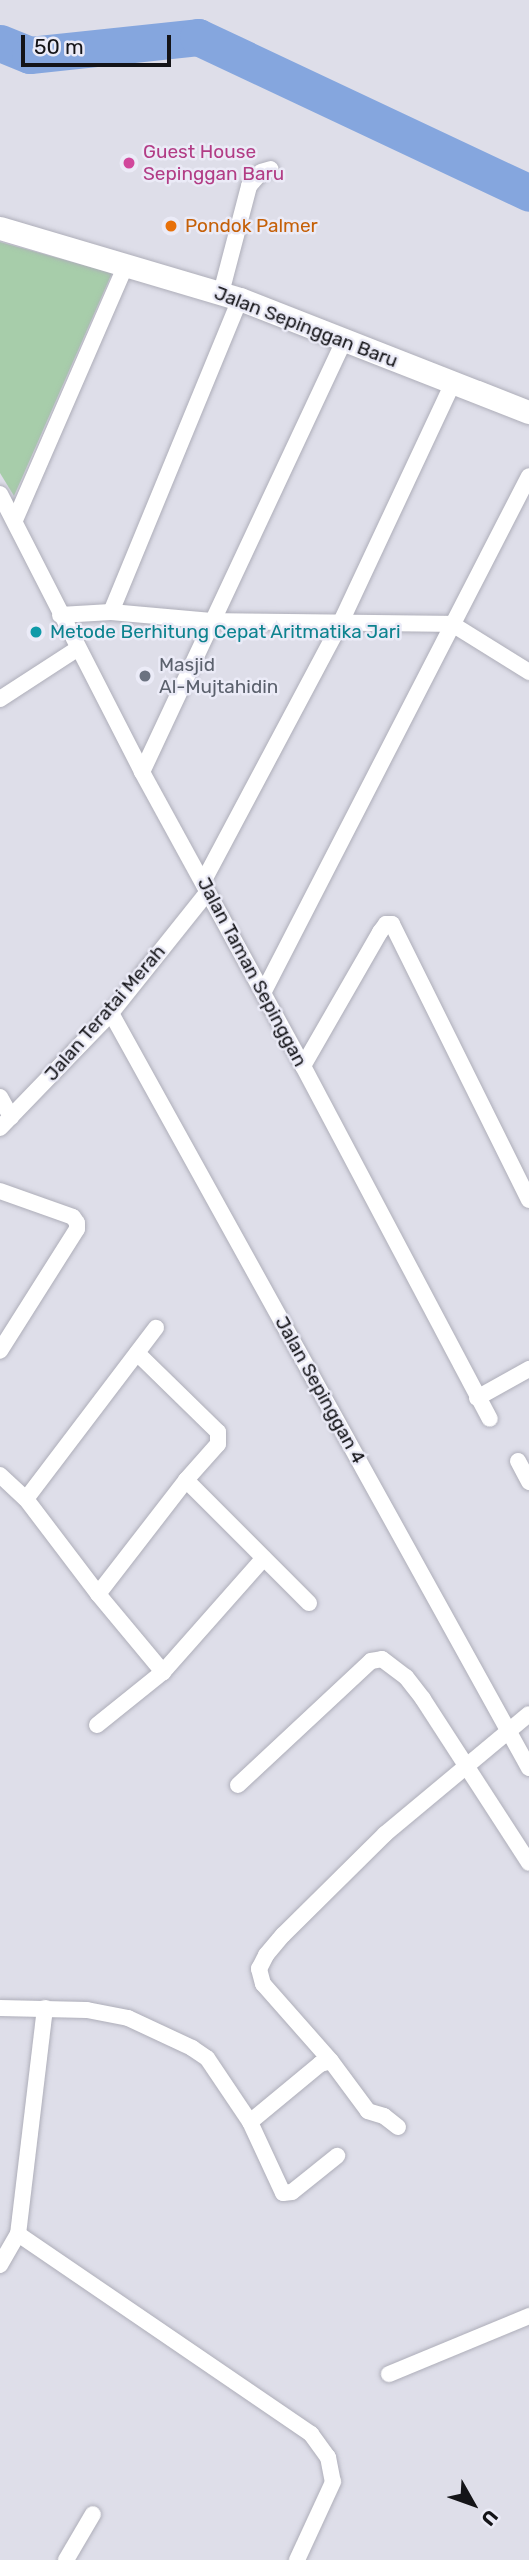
<!DOCTYPE html>
<html>
<head>
<meta charset="utf-8">
<style>
	body { margin:0 }
	#map { position:relative; width:529px; height:2560px; overflow:hidden; background:#dedee9; font-family:Rubik,sans-serif }
	div>[style] { position:absolute }
	.green>* { inset:0; background:#a7cdaa }
	.river>* { height:37px; margin:-18.5px; padding:0 18.5px; transform-origin:18.5px; border-radius:18.5px; background:#85a6de }
	.roads { filter:drop-shadow(0 0 2px #aeaeb9) drop-shadow(0 0 2px #aeaeb9) }
	.street>* { height:16px; margin:-8px; padding:0 8px; transform-origin:8px; border-radius:8px; background:#fff }
	.secondary>* { height:23px; margin:-11.5px; padding:0 11.5px; transform-origin:11.5px; border-radius:11.5px; background:#fff }
	.dots>* { width:19px; height:19px; translate:-50% -50%; box-sizing:border-box; border:4px solid #ebebf7; border-radius:50% }
	span { translate:-50% -50%; white-space:nowrap; text-align:center; line-height:1.15; -webkit-text-stroke:5px #ebebf7; paint-order:stroke }
	.hotel-label { font-size:19px; color:#b23c85 }
	.left { translate:0 -50%; text-align:left }
	.food-label { font-size:19px; color:#c56008 }
	.street-label { font-size:19px; color:#141418 }
	.culture-label { font-size:19px; color:#0d838f }
	.worship-label { font-size:19px; color:#5b616d }
	.north { position:absolute; left:438px; top:2469px; width:70px; height:70px; -webkit-text-stroke:5px #ebebf7; paint-order:stroke; rotate:130deg; font-size:19px; font-weight:700; line-height:28px; text-align:center; color:#141418 }
	.north::after { content:''; display:block; margin:auto; width:24px; height:32px; background:#141418; clip-path:polygon(50% 0,100% 100%,50% 72%,0 100%) }
	.scale { position:absolute; left:21px; top:35px; width:150px; height:32px; box-sizing:border-box; border:4px solid #141418; border-top:0; padding-left:9px; font-size:21px; line-height:24px; white-space:nowrap; color:#141418; -webkit-text-stroke:5px #ebebf7; paint-order:stroke }
</style>
</head>
<body>
<div id="map">
	<div class="green">
		<div style="clip-path:polygon(0 242px,112px 273px,14px 496px,0 473px)"></div>
	</div>
	<div class="river">
		<div style="left:0;top:43px;width:32px;rotate:22deg"></div>
		<div style="left:30px;top:55px;width:169px;rotate:-6.1deg"></div>
		<div style="left:198px;top:37px;width:366px;rotate:25.2deg"></div>
	</div>
	<div class="roads">
		<div class="street">
			<div style="left:221px;top:293px;width:111px;rotate:-75.3deg"></div>
			<div style="left:249px;top:186px;width:18px;rotate:-49deg"></div>
			<div style="left:261px;top:172px;width:10px;rotate:-17deg"></div>
			<div style="left:0;top:494px;width:312px;rotate:62.9deg"></div>
			<div style="left:142px;top:772px;width:335px;rotate:61.3deg"></div>
			<div style="left:303px;top:1066px;width:399px;rotate:62.1deg"></div>
			<div style="left:15px;top:520px;width:276px;rotate:-66.5deg"></div>
			<div style="left:111px;top:612px;width:339px;rotate:-67.6deg"></div>
			<div style="left:60px;top:615px;width:51px;rotate:-3.4deg"></div>
			<div style="left:111px;top:612px;width:101px;rotate:5.1deg"></div>
			<div style="left:212px;top:621px;width:240px;rotate:0.7deg"></div>
			<div style="left:452px;top:624px;width:91px;rotate:31.9deg"></div>
			<div style="left:0;top:699px;width:92px;rotate:-33deg"></div>
			<div style="left:142px;top:772px;width:477px;rotate:-64.9deg"></div>
			<div style="left:203px;top:882px;width:292px;rotate:-62deg"></div>
			<div style="left:340px;top:624px;width:266px;rotate:-64.9deg"></div>
			<div style="left:263px;top:993px;width:581px;rotate:-62.77deg"></div>
			<div style="left:111px;top:1013px;width:863px;rotate:61.03deg"></div>
			<div style="left:303px;top:1066px;width:155px;rotate:-60.1deg"></div>
			<div style="left:380px;top:932px;width:10px;rotate:-53deg"></div>
			<div style="left:386px;top:924px;width:6px"></div>
			<div style="left:392px;top:924px;width:308px;rotate:63.6deg"></div>
			<div style="left:0;top:1097px;width:23px;rotate:61deg"></div>
			<div style="left:0;top:1128px;width:160px;rotate:-46deg"></div>
			<div style="left:111px;top:1013px;width:152px;rotate:-51.4deg"></div>
			<div style="left:0;top:1191px;width:77px;rotate:19.6deg"></div>
			<div style="left:73px;top:1217px;width:7px;rotate:56deg"></div>
			<div style="left:77px;top:1223px;width:6px;rotate:90deg"></div>
			<div style="left:77px;top:1229px;width:144px;rotate:122.3deg"></div>
			<div style="left:477px;top:1398px;width:60px;rotate:-29.1deg"></div>
			<div style="left:518px;top:1461px;width:24px;rotate:62deg"></div>
			<div style="left:0;top:1475px;width:35px;rotate:43deg"></div>
			<div style="left:26px;top:1499px;width:119px;rotate:52.8deg"></div>
			<div style="left:98px;top:1594px;width:102px;rotate:50.2deg"></div>
			<div style="left:186px;top:1480px;width:174px;rotate:45deg"></div>
			<div style="left:26px;top:1499px;width:215px;rotate:-52.8deg"></div>
			<div style="left:98px;top:1594px;width:144px;rotate:-52.3deg"></div>
			<div style="left:186px;top:1480px;width:48px;rotate:-48.4deg"></div>
			<div style="left:218px;top:1444px;width:12px;rotate:-90deg"></div>
			<div style="left:218px;top:1432px;width:113px;rotate:-135.7deg"></div>
			<div style="left:97px;top:1725px;width:85px;rotate:-38.8deg"></div>
			<div style="left:163px;top:1672px;width:152px;rotate:-48.5deg"></div>
			<div style="left:238px;top:1785px;width:182px;rotate:-43deg"></div>
			<div style="left:371px;top:1661px;width:11px;rotate:-10deg"></div>
			<div style="left:382px;top:1659px;width:30px;rotate:37deg"></div>
			<div style="left:406px;top:1677px;width:28px;rotate:52deg"></div>
			<div style="left:423px;top:1699px;width:195px;rotate:57.1deg"></div>
			<div style="left:0;top:2008px;width:87px;rotate:1.3deg"></div>
			<div style="left:87px;top:2010px;width:42px;rotate:11deg"></div>
			<div style="left:128px;top:2018px;width:71px;rotate:25.1deg"></div>
			<div style="left:192px;top:2048px;width:18px;rotate:34deg"></div>
			<div style="left:207px;top:2058px;width:77px;rotate:56.1deg"></div>
			<div style="left:250px;top:2122px;width:78px;rotate:65.1deg"></div>
			<div style="left:283px;top:2193px;width:9px;rotate:-6deg"></div>
			<div style="left:292px;top:2192px;width:58px;rotate:-38.7deg"></div>
			<div style="left:45px;top:2008px;width:228px;rotate:96.8deg"></div>
			<div style="left:18px;top:2234px;width:355px;rotate:34.3deg"></div>
			<div style="left:311px;top:2434px;width:29px;rotate:54deg"></div>
			<div style="left:328px;top:2457px;width:25px;rotate:79deg"></div>
			<div style="left:333px;top:2482px;width:86px;rotate:114.8deg"></div>
			<div style="left:250px;top:2122px;width:91px;rotate:-39.6deg"></div>
			<div style="left:320px;top:2064px;width:11px;rotate:-15deg"></div>
			<div style="left:398px;top:2127px;width:18px;rotate:-142deg"></div>
			<div style="left:384px;top:2116px;width:17px;rotate:-163deg"></div>
			<div style="left:368px;top:2111px;width:62px;rotate:-126.5deg"></div>
			<div style="left:331px;top:2061px;width:103px;rotate:-131.4deg"></div>
			<div style="left:263px;top:1984px;width:16px;rotate:-105deg"></div>
			<div style="left:259px;top:1969px;width:16px;rotate:-63deg"></div>
			<div style="left:266px;top:1955px;width:26px;rotate:-50deg"></div>
			<div style="left:283px;top:1935px;width:144px;rotate:-44.7deg"></div>
			<div style="left:385px;top:1834px;width:187px;rotate:-39.8deg"></div>
			<div style="left:0;top:2265px;width:36px;rotate:-60deg"></div>
			<div style="left:389px;top:2374px;width:152px;rotate:-22.5deg"></div>
			<div style="left:66px;top:2560px;width:53px;rotate:-59.6deg"></div>
		</div>
		<div class="secondary">
			<div style="left:0;top:228px;width:250px;rotate:16.5deg"></div>
			<div style="left:240px;top:299px;width:310px;rotate:21.4deg"></div>
		</div>
	</div>
	<div class="dots">
		<div style="left:129px;top:163px;background:#d1479c"></div>
		<div style="left:171px;top:226px;background:#e8710a"></div>
		<div style="left:36px;top:632px;background:#0f9aa8"></div>
		<div style="left:145px;top:676px;background:#6b7280"></div>
	</div>
	<div class="hotel-label">
		<span class="left" style="left:143px;top:163px">Guest House<br>Sepinggan Baru</span>
	</div>
	<div class="food-label">
		<span class="left" style="left:185px;top:226px">Pondok Palmer</span>
	</div>
	<div class="street-label">
		<span style="left:306px;top:327px;rotate:21deg">Jalan Sepinggan Baru</span>
		<span style="left:252px;top:972px;rotate:62deg">Jalan Taman Sepinggan</span>
		<span style="left:105px;top:1013px;rotate:-49deg">Jalan Teratai Merah</span>
		<span style="left:320px;top:1390px;rotate:61deg">Jalan Sepinggan 4</span>
	</div>
	<div class="culture-label">
		<span class="left" style="left:50px;top:632px">Metode Berhitung Cepat Aritmatika Jari</span>
	</div>
	<div class="worship-label">
		<span class="left" style="left:159px;top:676px">Masjid<br>Al-Mujtahidin</span>
	</div>
	<div class="north">U</div>
	<div class="scale">50 m</div>
</div>
</body>
</html>
